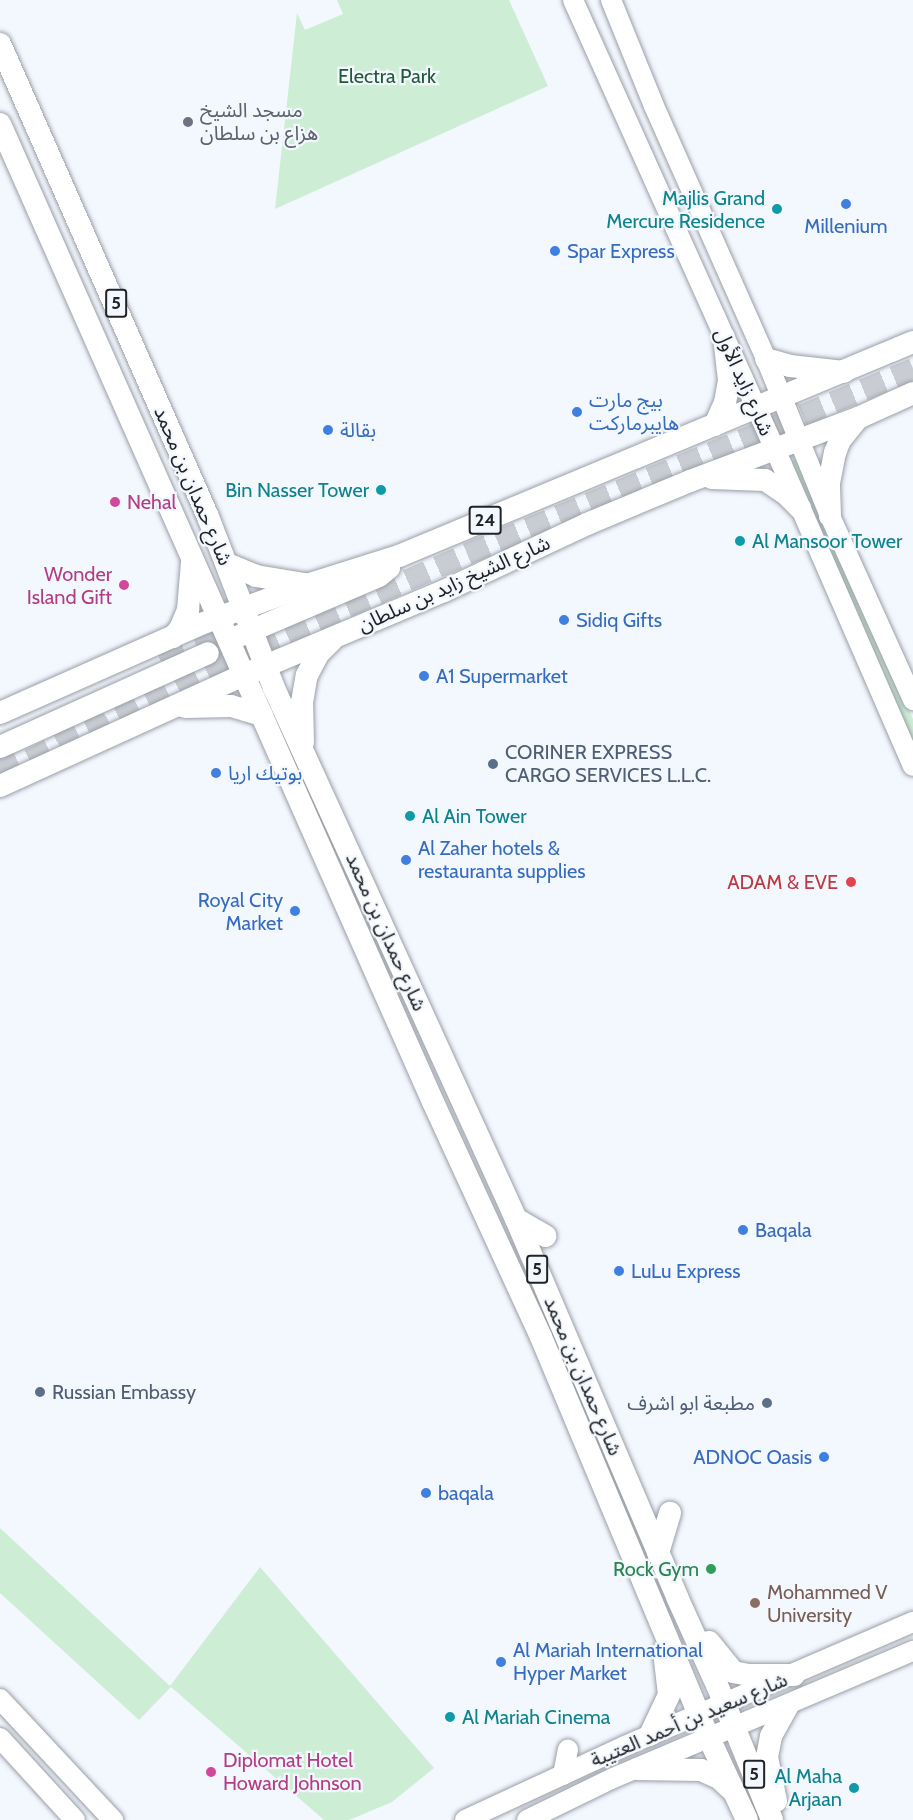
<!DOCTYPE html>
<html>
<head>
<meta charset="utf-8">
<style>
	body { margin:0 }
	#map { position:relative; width:913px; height:1820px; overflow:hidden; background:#f3f7fe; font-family:Cabin,"Noto Sans Arabic",sans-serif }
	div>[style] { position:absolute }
	.green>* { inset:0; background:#cdeed5 }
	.trunk-tunnel>* { height:22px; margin-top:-11px; transform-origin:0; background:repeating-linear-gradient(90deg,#c9cdd3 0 22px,transparent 0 33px) }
	.motorway-tunnel>* { height:26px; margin-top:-13px; transform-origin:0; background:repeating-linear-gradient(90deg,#c9cdd3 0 26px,transparent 0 39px) }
	.roads { filter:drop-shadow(0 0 2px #9a9fa7) drop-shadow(0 0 2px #9a9fa7) }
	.secondary>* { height:20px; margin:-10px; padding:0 10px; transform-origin:10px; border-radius:10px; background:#fff }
	.primary>* { height:22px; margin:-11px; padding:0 11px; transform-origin:11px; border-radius:11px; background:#fff }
	.trunk>* { height:22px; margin:-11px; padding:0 11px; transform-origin:11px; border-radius:11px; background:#fff }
	.dots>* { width:16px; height:16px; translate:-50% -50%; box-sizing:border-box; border:3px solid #f3f7fe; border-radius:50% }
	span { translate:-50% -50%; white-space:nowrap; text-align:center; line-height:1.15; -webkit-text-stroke:4.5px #f3f7fe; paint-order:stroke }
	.shield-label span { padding:2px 4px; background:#f3f7fe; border:2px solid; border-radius:4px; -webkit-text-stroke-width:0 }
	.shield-label { font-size:18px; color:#212326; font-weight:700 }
	.park-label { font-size:20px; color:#1f5c35 }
	.worship-label { font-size:20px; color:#5b616d }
	.left { translate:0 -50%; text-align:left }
	.culture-label { font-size:20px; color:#0d838f }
	.right { translate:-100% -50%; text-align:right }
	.shop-label { font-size:20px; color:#366cbe }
	.street-label { font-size:20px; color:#212326 }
	.hotel-label { font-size:20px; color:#b23c85 }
	.service-label { font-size:20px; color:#4e5e75 }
	.health-label { font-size:20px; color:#be3a42 }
	.leisure-label { font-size:20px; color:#27864d }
	.education-label { font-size:20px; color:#785e54 }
</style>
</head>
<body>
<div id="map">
	<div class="green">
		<div style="clip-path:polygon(337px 0,509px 0,548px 86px,275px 209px,297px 13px,305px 30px,343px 14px)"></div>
		<div style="clip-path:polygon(796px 459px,913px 719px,913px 744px,790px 462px)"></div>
		<div style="clip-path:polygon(0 1528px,170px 1686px,260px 1567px,434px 1768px,392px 1802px,349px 1820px,324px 1820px,171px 1687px,139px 1720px,0 1593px)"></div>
	</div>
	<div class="trunk-tunnel">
		<div style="left:0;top:775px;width:254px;rotate:-27deg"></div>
		<div style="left:226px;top:660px;width:263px;rotate:-23.7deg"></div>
		<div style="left:467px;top:554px;width:483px;rotate:-22.5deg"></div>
	</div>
	<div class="motorway-tunnel">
		<div style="left:158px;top:655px;width:119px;rotate:-21.2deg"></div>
		<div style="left:0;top:771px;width:19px;rotate:-18deg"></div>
	</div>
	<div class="roads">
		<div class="secondary">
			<div style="left:573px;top:0;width:510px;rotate:65.8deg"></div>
			<div style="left:782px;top:465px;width:328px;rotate:66.5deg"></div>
			<div style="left:611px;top:0;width:114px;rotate:67.9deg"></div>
			<div style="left:654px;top:106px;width:277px;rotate:66.1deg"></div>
			<div style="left:766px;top:359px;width:170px;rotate:67.8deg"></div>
			<div style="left:830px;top:516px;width:202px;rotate:65.7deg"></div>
			<div style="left:0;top:1699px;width:166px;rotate:47deg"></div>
			<div style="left:0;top:1738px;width:111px;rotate:47.6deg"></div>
			<div style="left:563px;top:1775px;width:26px;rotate:-79deg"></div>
			<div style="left:465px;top:1820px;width:176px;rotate:-24.8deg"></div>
			<div style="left:625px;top:1746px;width:314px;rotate:-23.3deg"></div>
			<div style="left:527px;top:1820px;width:93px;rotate:-26deg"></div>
			<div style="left:611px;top:1779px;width:328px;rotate:-23deg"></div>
		</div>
		<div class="primary">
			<div style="left:0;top:44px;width:517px;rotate:66.26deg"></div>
			<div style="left:208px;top:517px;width:183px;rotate:68.9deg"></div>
			<div style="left:274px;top:688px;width:584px;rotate:65.5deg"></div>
			<div style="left:516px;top:1219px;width:411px;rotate:66.9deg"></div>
			<div style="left:677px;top:1597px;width:97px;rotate:65.6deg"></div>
			<div style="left:717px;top:1685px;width:146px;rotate:67.8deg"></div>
			<div style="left:0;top:124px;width:1070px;rotate:66.12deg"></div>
			<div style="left:433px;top:1102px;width:259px;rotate:65.3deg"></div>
			<div style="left:541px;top:1337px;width:435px;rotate:67.3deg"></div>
			<div style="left:709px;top:1738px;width:90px;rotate:65.1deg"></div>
			<div style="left:766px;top:359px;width:25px;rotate:16deg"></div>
			<div style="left:790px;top:366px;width:54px;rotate:6.3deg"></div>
			<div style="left:715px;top:425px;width:24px;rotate:-66deg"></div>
			<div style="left:725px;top:403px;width:23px;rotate:-80deg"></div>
			<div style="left:729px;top:380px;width:43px;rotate:-96.6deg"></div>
			<div style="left:712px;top:478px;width:53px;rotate:2.2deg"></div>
			<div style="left:765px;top:480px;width:25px;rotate:34deg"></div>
			<div style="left:786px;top:494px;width:20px;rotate:45deg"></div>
			<div style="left:830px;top:516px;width:33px;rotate:-92deg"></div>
			<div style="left:829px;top:483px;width:31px;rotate:-79deg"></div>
			<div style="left:835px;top:453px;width:14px;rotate:-69deg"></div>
			<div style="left:840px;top:440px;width:28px;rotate:-51deg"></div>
			<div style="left:227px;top:564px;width:31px;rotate:22deg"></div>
			<div style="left:256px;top:576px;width:49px;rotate:9.5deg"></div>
			<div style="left:239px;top:636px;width:152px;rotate:-23.2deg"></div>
			<div style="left:379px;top:576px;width:13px;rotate:-39deg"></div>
			<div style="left:173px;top:637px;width:11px;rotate:-49deg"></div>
			<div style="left:180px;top:629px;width:21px;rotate:-67deg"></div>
			<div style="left:188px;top:610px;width:48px;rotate:-85.2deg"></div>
			<div style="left:185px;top:707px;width:46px;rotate:-1.2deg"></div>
			<div style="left:231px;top:706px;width:32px;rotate:16deg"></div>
			<div style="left:0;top:713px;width:220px;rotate:-23.9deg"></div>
			<div style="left:201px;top:624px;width:116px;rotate:-20.2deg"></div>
			<div style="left:310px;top:584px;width:93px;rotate:-17.5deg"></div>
			<div style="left:399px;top:556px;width:557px;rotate:-22.6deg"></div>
			<div style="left:303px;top:742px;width:40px;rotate:-91.4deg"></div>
			<div style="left:302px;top:702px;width:27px;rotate:-80deg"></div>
			<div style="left:307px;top:675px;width:24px;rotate:-62deg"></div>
			<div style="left:318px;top:654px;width:20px;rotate:-45deg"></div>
			<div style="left:0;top:786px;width:268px;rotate:-24.5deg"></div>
			<div style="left:244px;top:675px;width:217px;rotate:-22.8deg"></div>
			<div style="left:444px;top:591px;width:158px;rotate:-25.1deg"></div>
			<div style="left:587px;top:524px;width:112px;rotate:-22.7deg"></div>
			<div style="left:690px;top:481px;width:179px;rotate:-20.6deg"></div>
			<div style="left:858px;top:418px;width:60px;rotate:-24.4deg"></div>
			<div style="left:516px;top:1219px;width:34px;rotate:30deg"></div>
			<div style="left:658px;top:1553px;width:42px;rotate:-73.3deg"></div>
			<div style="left:709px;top:1642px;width:38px;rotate:51deg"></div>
			<div style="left:733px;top:1672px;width:16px;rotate:11deg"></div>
			<div style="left:749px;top:1675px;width:45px"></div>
			<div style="left:650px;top:1735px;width:44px;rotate:-64.6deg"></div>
			<div style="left:669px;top:1695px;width:44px;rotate:-96.5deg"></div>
			<div style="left:637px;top:1769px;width:64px;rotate:0.9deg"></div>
			<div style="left:701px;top:1770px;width:20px;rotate:24deg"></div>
			<div style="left:719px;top:1778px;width:16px;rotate:43deg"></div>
			<div style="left:776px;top:1801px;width:45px;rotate:-101.6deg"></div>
			<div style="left:767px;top:1757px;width:21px;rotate:-79deg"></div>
			<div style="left:771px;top:1736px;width:35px;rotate:-61deg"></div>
		</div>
		<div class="trunk">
			<div style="left:0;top:747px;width:228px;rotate:-24.3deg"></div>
		</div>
	</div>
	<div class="dots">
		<div style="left:188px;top:122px;background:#6b7280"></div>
		<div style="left:846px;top:204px;background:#3f7fe0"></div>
		<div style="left:777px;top:209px;background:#0f9aa8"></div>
		<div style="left:555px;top:251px;background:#3f7fe0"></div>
		<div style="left:577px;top:412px;background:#3f7fe0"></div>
		<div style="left:328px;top:430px;background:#3f7fe0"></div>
		<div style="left:381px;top:490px;background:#0f9aa8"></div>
		<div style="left:115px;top:502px;background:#d1479c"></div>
		<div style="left:740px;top:541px;background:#0f9aa8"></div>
		<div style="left:124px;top:585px;background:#d1479c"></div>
		<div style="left:564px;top:620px;background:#3f7fe0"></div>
		<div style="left:424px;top:676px;background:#3f7fe0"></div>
		<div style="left:493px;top:764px;background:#5c6f8a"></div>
		<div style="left:216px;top:773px;background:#3f7fe0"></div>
		<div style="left:410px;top:816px;background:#0f9aa8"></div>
		<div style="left:406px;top:860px;background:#3f7fe0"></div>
		<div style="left:851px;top:882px;background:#e0444e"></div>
		<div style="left:295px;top:911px;background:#3f7fe0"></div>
		<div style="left:743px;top:1230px;background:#3f7fe0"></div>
		<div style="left:619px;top:1271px;background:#3f7fe0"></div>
		<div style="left:40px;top:1392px;background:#5c6f8a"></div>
		<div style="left:767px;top:1403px;background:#5c6f8a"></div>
		<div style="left:824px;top:1457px;background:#3f7fe0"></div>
		<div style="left:426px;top:1493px;background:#3f7fe0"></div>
		<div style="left:711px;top:1569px;background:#2e9e5b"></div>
		<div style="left:755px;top:1603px;background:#8d6e63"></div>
		<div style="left:501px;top:1662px;background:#3f7fe0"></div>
		<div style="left:450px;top:1717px;background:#0f9aa8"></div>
		<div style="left:211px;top:1772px;background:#d1479c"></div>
		<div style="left:854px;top:1788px;background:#0f9aa8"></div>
	</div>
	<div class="shield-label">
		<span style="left:116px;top:303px">5</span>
		<span style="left:485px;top:520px">24</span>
		<span style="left:537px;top:1269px">5</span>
		<span style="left:754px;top:1774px">5</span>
	</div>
	<div class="park-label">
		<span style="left:387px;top:76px">Electra Park</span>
	</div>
	<div class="worship-label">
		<span class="left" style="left:200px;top:122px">مسجد الشيخ<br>هزاع بن سلطان</span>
	</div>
	<div class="culture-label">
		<span class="right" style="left:765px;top:210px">Majlis Grand<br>Mercure Residence</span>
		<span class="right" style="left:369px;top:490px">Bin Nasser Tower</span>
		<span class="left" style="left:752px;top:541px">Al Mansoor Tower</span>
		<span class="left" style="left:422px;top:816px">Al Ain Tower</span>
		<span class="left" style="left:462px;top:1717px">Al Mariah Cinema</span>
		<span class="right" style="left:842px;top:1788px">Al Maha<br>Arjaan</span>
	</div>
	<div class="shop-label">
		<span style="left:846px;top:226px">Millenium</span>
		<span class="left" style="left:567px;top:251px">Spar Express</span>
		<span class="left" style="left:589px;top:412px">بيج مارت<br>هايبرماركت</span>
		<span class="left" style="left:340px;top:430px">بقالة</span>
		<span class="left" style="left:576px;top:620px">Sidiq Gifts</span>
		<span class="left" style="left:436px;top:676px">A1 Supermarket</span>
		<span class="left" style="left:228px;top:773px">بوتيك اريا</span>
		<span class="left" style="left:418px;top:860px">Al Zaher hotels &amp;<br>restauranta supplies</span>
		<span class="right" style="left:283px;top:912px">Royal City<br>Market</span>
		<span class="left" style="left:755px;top:1230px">Baqala</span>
		<span class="left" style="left:631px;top:1271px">LuLu Express</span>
		<span class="right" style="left:812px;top:1457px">ADNOC Oasis</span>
		<span class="left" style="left:438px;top:1493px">baqala</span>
		<span class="left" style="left:513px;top:1662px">Al Mariah International<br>Hyper Market</span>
	</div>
	<div class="street-label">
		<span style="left:744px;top:382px;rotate:66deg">شارع زايد الأول</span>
		<span style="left:193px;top:486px;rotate:67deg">شارع حمدان بن محمد</span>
		<span style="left:454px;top:584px;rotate:-24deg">شارع الشيخ زايد بن سلطان</span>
		<span style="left:386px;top:932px;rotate:66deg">شارع حمدان بن محمد</span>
		<span style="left:583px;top:1376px;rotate:67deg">شارع حمدان بن محمد</span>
		<span style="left:689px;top:1720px;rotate:-23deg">شارع سعيد بن أحمد العتيبة</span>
	</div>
	<div class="hotel-label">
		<span class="left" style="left:127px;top:502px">Nehal</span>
		<span class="right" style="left:112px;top:586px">Wonder<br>Island Gift</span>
		<span class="left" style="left:223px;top:1772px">Diplomat Hotel<br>Howard Johnson</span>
	</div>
	<div class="service-label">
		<span class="left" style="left:505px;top:764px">CORINER EXPRESS<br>CARGO SERVICES L.L.C.</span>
		<span class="left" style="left:52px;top:1392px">Russian Embassy</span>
		<span class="right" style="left:755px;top:1403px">مطبعة ابو اشرف</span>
	</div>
	<div class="health-label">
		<span class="right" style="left:838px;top:882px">ADAM &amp; EVE</span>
	</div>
	<div class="leisure-label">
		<span class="right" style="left:699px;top:1569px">Rock Gym</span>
	</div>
	<div class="education-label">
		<span class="left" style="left:767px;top:1604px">Mohammed V<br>University</span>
	</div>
</div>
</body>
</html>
